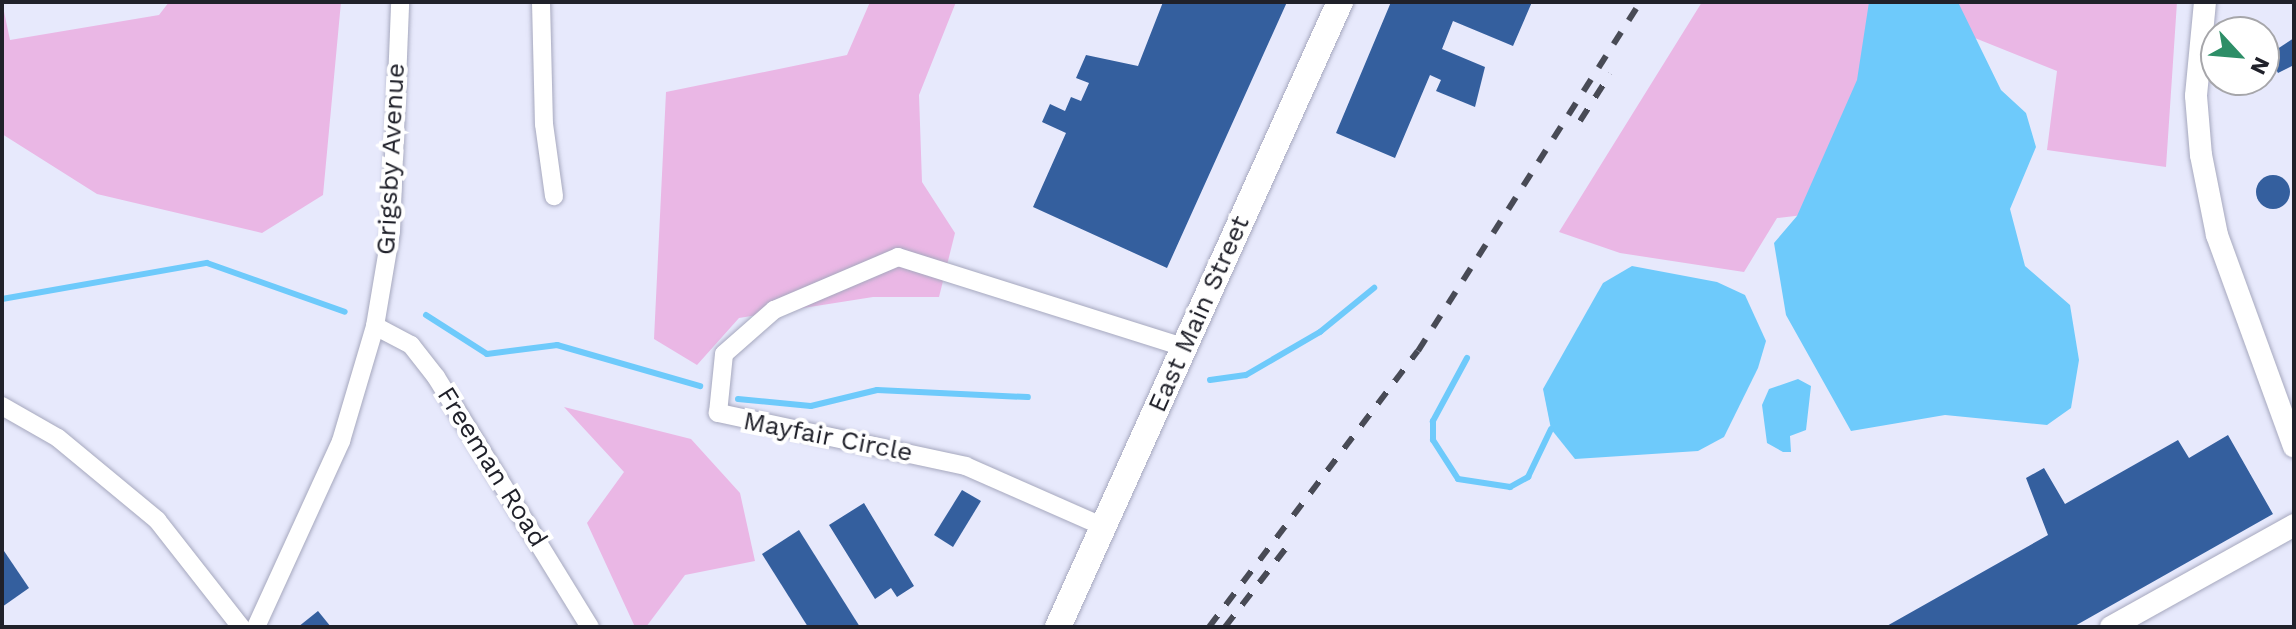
<!DOCTYPE html>
<html>
<head>
<meta charset="utf-8">
<style>
	body { margin:0 }
	#map { position:relative; width:2296px; height:629px; overflow:hidden; background:#e7e9fc; font-family:"Work Sans",sans-serif }
	div>[style] { position:absolute }
	.green>* { inset:0; background:#eab7e5 }
	.water>* { inset:0; background:#6ecafb }
	.stream>* { height:6px; margin:-3px; padding:0 3px; transform-origin:3px; border-radius:3px; background:#6ecafb }
	.building>* { inset:0; background:#345f9e }
	.round { border-radius:50% }
	.roads { filter:drop-shadow(0 0 2px #a6a8be) drop-shadow(0 0 2px #a6a8be) }
	.minor>* { height:18px; margin:-9px; padding:0 9px; transform-origin:9px; border-radius:9px; background:#fff }
	.tertiary>* { height:22px; margin:-11px; padding:0 11px; transform-origin:11px; border-radius:11px; background:#fff }
	.secondary>* { height:26px; margin:-13px; padding:0 13px; transform-origin:13px; border-radius:13px; background:#fff }
	.rail>* { height:6px; margin-top:-3px; transform-origin:0; background:repeating-linear-gradient(90deg,#484a55 0 14px,transparent 0 28px) }
	span { translate:-50% -50%; white-space:nowrap; text-align:center; line-height:1.15; -webkit-text-stroke:8px #fff; paint-order:stroke }
	.street-label { font-size:26px; color:#20212a }
	.frame { position:absolute; inset:0; border:4px solid #20212a; pointer-events:none }
	.north { position:absolute; left:2200px; top:16px; width:80px; height:80px; box-sizing:border-box; background:#fff; border:2px solid #a6a6aa; border-radius:50%; rotate:116deg; font-size:22px; font-weight:700; line-height:32px; text-align:center; color:#20212a }
	.north::after { content:''; display:block; margin:auto; width:28px; height:36px; background:#2d8e67; clip-path:polygon(50% 0,100% 100%,50% 72%,0 100%) }
</style>
</head>
<body>
<div id="map">
	<div class="green">
		<div style="clip-path:polygon(2px 2px,10px 40px,159px 15px,169px 2px,341px 2px,323px 195px,262px 233px,97px 194px,2px 134px)"></div>
		<div style="clip-path:polygon(870px 2px,956px 2px,919px 95px,922px 182px,955px 233px,939px 297px,873px 297px,739px 318px,697px 365px,654px 339px,666px 92px,847px 55px)"></div>
		<div style="clip-path:polygon(1702px 2px,1894px 2px,1829px 212px,1777px 218px,1744px 272px,1620px 253px,1559px 232px)"></div>
		<div style="clip-path:polygon(1954px 2px,2177px 2px,2166px 167px,2047px 150px,2057px 71px,1955px 30px)"></div>
		<div style="clip-path:polygon(564px 407px,691px 439px,740px 493px,755px 561px,685px 575px,646px 627px,635px 627px,587px 523px,624px 472px)"></div>
	</div>
	<div class="water">
		<div style="clip-path:polygon(1869px 2px,1958px 2px,2001px 90px,2026px 113px,2036px 147px,2010px 209px,2025px 266px,2070px 305px,2079px 360px,2071px 408px,2047px 425px,1945px 415px,1851px 431px,1786px 315px,1774px 243px,1797px 216px,1857px 80px)"></div>
		<div style="clip-path:polygon(1632px 266px,1717px 282px,1745px 295px,1766px 341px,1758px 368px,1724px 437px,1698px 451px,1575px 459px,1551px 429px,1543px 389px,1603px 283px)"></div>
		<div style="clip-path:polygon(1798px 379px,1811px 386px,1806px 430px,1790px 436px,1791px 452px,1783px 452px,1767px 443px,1762px 405px,1769px 389px)"></div>
	</div>
	<div class="stream">
		<div style="left:2px;top:299px;width:208px;rotate:-10deg"></div>
		<div style="left:207px;top:263px;width:146px;rotate:19.5deg"></div>
		<div style="left:426px;top:315px;width:72px;rotate:32.6deg"></div>
		<div style="left:487px;top:354px;width:71px;rotate:-7.3deg"></div>
		<div style="left:557px;top:345px;width:149px;rotate:16deg"></div>
		<div style="left:1467px;top:358px;width:72px;rotate:118.4deg"></div>
		<div style="left:1433px;top:421px;width:19px;rotate:90deg"></div>
		<div style="left:1433px;top:440px;width:46px;rotate:57.3deg"></div>
		<div style="left:1458px;top:479px;width:53px;rotate:8.7deg"></div>
		<div style="left:1510px;top:487px;width:21px;rotate:-29deg"></div>
		<div style="left:1528px;top:477px;width:53px;rotate:-64.4deg"></div>
		<div style="left:1210px;top:380px;width:36px;rotate:-8deg"></div>
		<div style="left:1246px;top:375px;width:86px;rotate:-30.2deg"></div>
		<div style="left:1320px;top:332px;width:70px;rotate:-39.2deg"></div>
		<div style="left:738px;top:399px;width:73px;rotate:5.5deg"></div>
		<div style="left:811px;top:406px;width:68px;rotate:-13.6deg"></div>
		<div style="left:877px;top:390px;width:151px;rotate:2.7deg"></div>
	</div>
	<div class="building">
		<div style="clip-path:polygon(1163px 2px,1287px 2px,1167px 268px,1033px 207px,1066px 133px,1042px 122px,1050px 104px,1065px 111px,1071px 97px,1081px 101px,1089px 83px,1076px 78px,1086px 55px,1138px 66px)"></div>
		<div style="clip-path:polygon(1391px 2px,1532px 2px,1513px 46px,1453px 21px,1442px 49px,1485px 67px,1475px 107px,1436px 91px,1441px 80px,1430px 75px,1395px 158px,1336px 133px)"></div>
		<div style="clip-path:polygon(2294px 38px,2294px 65px,2278px 73px,2268px 55px)"></div>
		<div class="round" style="left:2256px;top:175px;width:34px;height:34px"></div>
		<div style="clip-path:polygon(2228px 435px,2273px 514px,2073px 627px,1885px 627px,2048px 535px,2026px 478px,2044px 468px,2065px 504px,2178px 440px,2189px 458px)"></div>
		<div style="clip-path:polygon(962px 490px,981px 501px,953px 547px,934px 535px)"></div>
		<div style="clip-path:polygon(864px 503px,914px 586px,897px 597px,891px 588px,875px 599px,829px 525px)"></div>
		<div style="clip-path:polygon(799px 530px,860px 627px,808px 627px,762px 554px)"></div>
		<div style="clip-path:polygon(2px 548px,29px 588px,2px 607px)"></div>
		<div style="clip-path:polygon(318px 611px,331px 627px,298px 627px)"></div>
	</div>
	<div class="roads">
		<div class="minor">
			<div style="left:541px;top:2px;width:122px;rotate:88.6deg"></div>
			<div style="left:544px;top:124px;width:73px;rotate:82.1deg"></div>
			<div style="left:375px;top:326px;width:41px;rotate:27.8deg"></div>
			<div style="left:411px;top:345px;width:41px;rotate:52deg"></div>
			<div style="left:436px;top:377px;width:294px;rotate:58.4deg"></div>
			<div style="left:2px;top:406px;width:64px;rotate:29.7deg"></div>
			<div style="left:58px;top:438px;width:129px;rotate:39.6deg"></div>
			<div style="left:157px;top:520px;width:136px;rotate:51.9deg"></div>
			<div style="left:1104px;top:527px;width:151px;rotate:-156.2deg"></div>
			<div style="left:966px;top:466px;width:254px;rotate:-167.9deg"></div>
			<div style="left:718px;top:413px;width:59px;rotate:-84.2deg"></div>
			<div style="left:724px;top:354px;width:67px;rotate:-41.3deg"></div>
			<div style="left:774px;top:310px;width:135px;rotate:-23.1deg"></div>
			<div style="left:898px;top:257px;width:300px;rotate:17.5deg"></div>
			<div style="left:256px;top:627px;width:205px;rotate:-65.4deg"></div>
			<div style="left:341px;top:441px;width:120px;rotate:-73.5deg"></div>
			<div style="left:375px;top:326px;width:96px;rotate:-80.4deg"></div>
			<div style="left:391px;top:231px;width:229px;rotate:-87.7deg"></div>
		</div>
		<div class="tertiary">
			<div style="left:2205px;top:2px;width:94px;rotate:95.5deg"></div>
			<div style="left:2196px;top:96px;width:59px;rotate:85.2deg"></div>
			<div style="left:2201px;top:155px;width:82px;rotate:78.7deg"></div>
			<div style="left:2217px;top:235px;width:225px;rotate:70deg"></div>
			<div style="left:2111px;top:627px;width:210px;rotate:-29.1deg"></div>
		</div>
		<div class="secondary">
			<div style="left:1058px;top:627px;width:686px;rotate:-65.72deg"></div>
		</div>
	</div>
	<div class="rail">
		<div style="left:1580px;top:121px;width:56px;rotate:-57.4deg"></div>
		<div style="left:1209px;top:627px;width:346px;rotate:-52.9deg"></div>
		<div style="left:1418px;top:351px;width:414px;rotate:-57.5deg"></div>
		<div style="left:1225px;top:627px;width:106px;rotate:-52.3deg"></div>
	</div>
	<div class="street-label">
		<span style="left:391px;top:159px;rotate:-87deg">Grigsby Avenue</span>
		<span style="left:1199px;top:314px;rotate:-66deg">East Main Street</span>
		<span style="left:828px;top:437px;rotate:11deg">Mayfair Circle</span>
		<span style="left:492px;top:467px;rotate:58deg">Freeman Road</span>
	</div>
	<div class="frame"></div>
	<div class="north">N</div>
</div>
</body>
</html>
